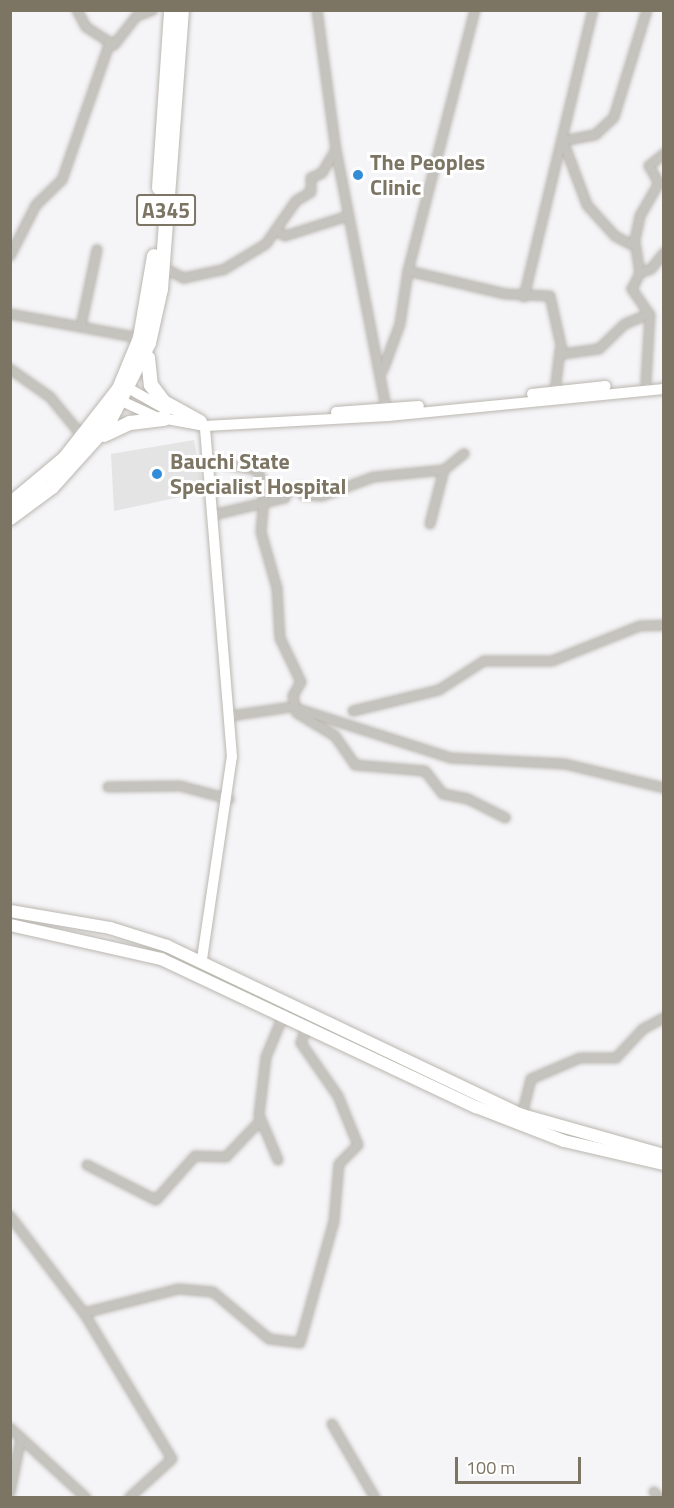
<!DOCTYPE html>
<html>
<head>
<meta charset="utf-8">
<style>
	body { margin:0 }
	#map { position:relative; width:674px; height:1508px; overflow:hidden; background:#f5f4f7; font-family:"Titillium Web",sans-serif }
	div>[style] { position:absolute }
	.built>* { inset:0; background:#e5e4e4 }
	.roads { filter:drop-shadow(0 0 2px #bab7b0) drop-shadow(0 0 2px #bab7b0) }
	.street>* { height:8px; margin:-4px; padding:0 4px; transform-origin:4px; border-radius:4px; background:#c5c3be }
	.secondary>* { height:10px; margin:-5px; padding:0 5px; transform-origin:5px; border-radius:5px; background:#fff }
	.primary>* { height:12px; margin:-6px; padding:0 6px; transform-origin:6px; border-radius:6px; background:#fff }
	.highway>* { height:14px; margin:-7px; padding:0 7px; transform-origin:7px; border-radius:7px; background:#fff }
	.dots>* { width:16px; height:16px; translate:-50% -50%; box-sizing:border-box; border:3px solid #fff; border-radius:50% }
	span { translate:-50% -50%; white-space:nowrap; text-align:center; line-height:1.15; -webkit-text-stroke:6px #fff; paint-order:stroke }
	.shield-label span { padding:2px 4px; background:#fff; border:2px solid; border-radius:4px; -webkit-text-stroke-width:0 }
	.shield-label { font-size:21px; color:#7d7564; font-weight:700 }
	.poi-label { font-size:22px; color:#7d7564; font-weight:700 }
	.left { translate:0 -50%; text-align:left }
	.frame { position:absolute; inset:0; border:12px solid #7d7564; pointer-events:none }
	.scale { position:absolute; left:455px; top:1457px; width:126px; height:27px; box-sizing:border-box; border:3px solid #7d7564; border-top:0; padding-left:8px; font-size:18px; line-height:21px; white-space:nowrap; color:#7d7564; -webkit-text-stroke:4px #fff; paint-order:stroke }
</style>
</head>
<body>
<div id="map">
	<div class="built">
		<div style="clip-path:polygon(194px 440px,204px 492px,114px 511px,111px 454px)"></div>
	</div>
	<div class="roads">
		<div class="street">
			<div style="left:77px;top:10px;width:19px;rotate:62deg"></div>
			<div style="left:86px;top:27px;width:33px;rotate:33deg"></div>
			<div style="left:114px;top:45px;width:37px;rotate:-52deg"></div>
			<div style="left:137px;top:16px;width:17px;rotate:-21deg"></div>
			<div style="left:317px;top:10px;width:141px;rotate:82.3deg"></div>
			<div style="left:336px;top:150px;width:262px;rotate:79deg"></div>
			<div style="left:563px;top:141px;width:33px;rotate:-11deg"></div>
			<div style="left:595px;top:135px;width:26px;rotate:-43deg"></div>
			<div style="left:614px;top:117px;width:112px;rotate:-72.9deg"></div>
			<div style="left:563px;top:141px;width:68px;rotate:69.4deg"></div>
			<div style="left:587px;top:205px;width:42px;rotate:47.9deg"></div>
			<div style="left:615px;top:236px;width:17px;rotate:28deg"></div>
			<div style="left:630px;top:244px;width:6px;rotate:-39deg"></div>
			<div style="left:277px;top:231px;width:9px;rotate:32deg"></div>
			<div style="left:285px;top:236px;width:66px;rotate:-17.6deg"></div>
			<div style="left:10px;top:256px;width:57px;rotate:-63deg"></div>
			<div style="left:36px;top:205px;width:36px;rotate:-44deg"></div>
			<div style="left:62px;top:180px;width:146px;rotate:-70.8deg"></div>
			<div style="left:162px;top:267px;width:25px;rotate:27deg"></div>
			<div style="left:184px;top:278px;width:40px;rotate:-12deg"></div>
			<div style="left:223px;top:270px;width:50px;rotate:-31.2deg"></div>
			<div style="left:266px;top:244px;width:52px;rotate:-55.1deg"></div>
			<div style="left:296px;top:201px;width:17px;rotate:-31deg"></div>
			<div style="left:311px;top:192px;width:14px;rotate:-90deg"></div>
			<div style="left:311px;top:178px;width:12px;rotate:-24deg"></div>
			<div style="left:322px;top:173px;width:27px;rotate:-59deg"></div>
			<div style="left:408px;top:271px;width:100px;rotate:13.3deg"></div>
			<div style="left:505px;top:294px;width:45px;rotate:2.5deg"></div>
			<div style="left:550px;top:296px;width:59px;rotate:77.4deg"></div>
			<div style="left:563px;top:354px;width:36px;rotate:-8deg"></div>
			<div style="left:599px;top:349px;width:36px;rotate:-44deg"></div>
			<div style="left:625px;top:324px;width:26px;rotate:-23deg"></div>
			<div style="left:640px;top:273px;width:12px;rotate:-20deg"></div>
			<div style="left:651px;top:269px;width:21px;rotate:-51deg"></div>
			<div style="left:524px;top:297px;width:295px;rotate:-76.5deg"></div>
			<div style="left:10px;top:314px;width:132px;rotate:10.5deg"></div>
			<div style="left:81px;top:326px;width:78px;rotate:-78.1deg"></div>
			<div style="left:10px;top:369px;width:49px;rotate:35deg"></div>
			<div style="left:50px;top:397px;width:52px;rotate:50.5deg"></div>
			<div style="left:383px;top:370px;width:49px;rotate:-69.7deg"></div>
			<div style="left:400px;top:324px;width:54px;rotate:-81.4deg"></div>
			<div style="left:408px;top:271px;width:269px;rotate:-75.6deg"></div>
			<div style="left:646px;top:382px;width:67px;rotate:-86.6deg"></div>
			<div style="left:650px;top:315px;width:32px;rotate:-125deg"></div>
			<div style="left:632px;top:289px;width:18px;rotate:-63deg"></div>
			<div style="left:640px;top:273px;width:33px;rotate:-99deg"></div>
			<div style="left:635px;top:240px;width:25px;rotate:-78deg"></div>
			<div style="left:640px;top:216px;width:38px;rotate:-60deg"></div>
			<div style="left:659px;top:183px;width:20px;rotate:-120deg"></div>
			<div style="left:649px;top:166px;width:19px;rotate:-39deg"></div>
			<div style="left:555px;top:391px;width:41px;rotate:-83deg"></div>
			<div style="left:209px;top:461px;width:49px;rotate:10.6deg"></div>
			<div style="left:257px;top:470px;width:19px;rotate:65deg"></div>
			<div style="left:265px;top:487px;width:45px;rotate:95.1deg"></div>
			<div style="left:261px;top:532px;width:58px;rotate:74.1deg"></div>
			<div style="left:277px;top:588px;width:50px;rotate:86.6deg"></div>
			<div style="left:280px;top:638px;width:49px;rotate:64.5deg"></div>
			<div style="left:301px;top:682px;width:16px;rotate:120deg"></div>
			<div style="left:293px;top:696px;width:17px;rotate:77deg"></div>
			<div style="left:297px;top:713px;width:44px;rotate:31.2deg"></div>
			<div style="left:335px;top:736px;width:35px;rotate:55deg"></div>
			<div style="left:355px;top:765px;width:70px;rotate:4.9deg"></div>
			<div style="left:425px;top:771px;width:29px;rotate:52deg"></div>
			<div style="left:443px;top:794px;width:25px;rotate:11deg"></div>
			<div style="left:468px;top:799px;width:42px;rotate:26.6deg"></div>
			<div style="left:213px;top:515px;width:74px;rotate:-13.3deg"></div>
			<div style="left:285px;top:498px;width:6px;rotate:-99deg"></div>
			<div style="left:284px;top:492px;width:17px;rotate:-13deg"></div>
			<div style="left:301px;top:488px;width:8px;rotate:67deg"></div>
			<div style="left:304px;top:495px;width:18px;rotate:3deg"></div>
			<div style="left:322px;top:496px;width:55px;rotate:-20.1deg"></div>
			<div style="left:374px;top:477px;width:70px;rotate:-5.7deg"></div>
			<div style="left:444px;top:470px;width:26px;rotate:-39deg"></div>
			<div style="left:430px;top:524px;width:56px;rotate:-75.5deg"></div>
			<div style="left:353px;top:711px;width:89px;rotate:-13.7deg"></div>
			<div style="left:439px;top:690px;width:54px;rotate:-32.8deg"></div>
			<div style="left:484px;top:661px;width:68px"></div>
			<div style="left:552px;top:661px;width:95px;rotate:-21.7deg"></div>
			<div style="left:640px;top:626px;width:24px;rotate:-2deg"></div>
			<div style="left:230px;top:716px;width:63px;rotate:-8.3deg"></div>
			<div style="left:292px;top:707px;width:167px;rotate:17.8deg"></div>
			<div style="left:451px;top:758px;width:114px;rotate:3deg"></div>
			<div style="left:565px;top:764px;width:102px;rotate:13.6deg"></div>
			<div style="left:108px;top:787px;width:72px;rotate:-0.8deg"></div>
			<div style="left:180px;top:786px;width:51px;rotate:14.9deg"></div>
			<div style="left:522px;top:1115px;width:37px;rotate:-76deg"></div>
			<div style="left:531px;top:1079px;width:53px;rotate:-23.2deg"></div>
			<div style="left:580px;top:1058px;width:36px"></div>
			<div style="left:616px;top:1058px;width:40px;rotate:-47deg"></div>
			<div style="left:643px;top:1029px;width:24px;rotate:-28deg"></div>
			<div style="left:278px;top:1160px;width:49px;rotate:-112.9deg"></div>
			<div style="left:259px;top:1115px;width:58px;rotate:-83.1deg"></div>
			<div style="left:266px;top:1057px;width:47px;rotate:-67.3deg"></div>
			<div style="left:87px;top:1165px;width:77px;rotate:26.9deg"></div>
			<div style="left:156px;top:1200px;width:59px;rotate:-48.4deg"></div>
			<div style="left:195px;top:1156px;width:31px;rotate:2deg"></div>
			<div style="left:226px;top:1157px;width:51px;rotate:-46.6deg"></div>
			<div style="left:10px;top:1216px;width:122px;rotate:52.7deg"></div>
			<div style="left:84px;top:1313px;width:170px;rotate:58.9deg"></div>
			<div style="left:172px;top:1459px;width:58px;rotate:137.8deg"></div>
			<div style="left:84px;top:1313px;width:98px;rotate:-14.2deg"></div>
			<div style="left:179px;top:1289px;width:34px;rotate:5deg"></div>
			<div style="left:213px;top:1292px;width:73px;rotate:40deg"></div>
			<div style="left:269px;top:1339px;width:31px;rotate:7deg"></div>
			<div style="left:300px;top:1343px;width:127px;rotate:-74.4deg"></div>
			<div style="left:334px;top:1221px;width:57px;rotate:-85deg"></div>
			<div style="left:339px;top:1164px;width:27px;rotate:-45deg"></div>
			<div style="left:358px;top:1145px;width:53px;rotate:-112.2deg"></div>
			<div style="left:338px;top:1096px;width:65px;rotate:-124.9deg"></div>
			<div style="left:301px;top:1043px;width:19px;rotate:-72deg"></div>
			<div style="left:332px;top:1424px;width:86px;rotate:59.8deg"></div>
			<div style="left:10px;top:1428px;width:103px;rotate:42.6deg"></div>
			<div style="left:654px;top:1492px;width:8px;rotate:50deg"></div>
			<div style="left:10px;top:1493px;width:56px;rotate:-78.7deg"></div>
		</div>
		<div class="secondary">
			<div style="left:121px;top:384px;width:53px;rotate:29.5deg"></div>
			<div style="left:532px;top:394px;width:74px;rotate:-6.2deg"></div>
			<div style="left:113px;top:397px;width:47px;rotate:24.9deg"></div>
			<div style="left:156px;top:417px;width:50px;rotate:10.4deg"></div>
			<div style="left:205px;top:426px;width:183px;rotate:-3.1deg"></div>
			<div style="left:388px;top:416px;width:277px;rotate:-5.6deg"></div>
			<div style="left:336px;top:412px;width:83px;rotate:-4.1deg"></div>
			<div style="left:202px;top:959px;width:204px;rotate:-81.6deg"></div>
			<div style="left:232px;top:757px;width:332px;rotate:-94.7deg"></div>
		</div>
		<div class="primary">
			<div style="left:10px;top:911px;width:101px;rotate:9.6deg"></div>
			<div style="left:110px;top:928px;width:60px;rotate:17.5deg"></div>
			<div style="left:167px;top:946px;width:393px;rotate:25.5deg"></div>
			<div style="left:522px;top:1115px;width:148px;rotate:15.7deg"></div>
			<div style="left:10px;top:925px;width:155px;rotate:12.7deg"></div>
			<div style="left:161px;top:959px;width:348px;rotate:25.2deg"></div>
			<div style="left:476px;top:1107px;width:94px;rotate:21.1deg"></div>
			<div style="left:564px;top:1141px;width:103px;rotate:13deg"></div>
		</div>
		<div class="highway">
			<div style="left:159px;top:188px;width:178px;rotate:-86.1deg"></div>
			<div style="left:148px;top:358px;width:27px;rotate:84deg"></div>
			<div style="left:151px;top:385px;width:21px;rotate:53deg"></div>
			<div style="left:164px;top:402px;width:41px;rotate:29.1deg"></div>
			<div style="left:104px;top:435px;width:29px;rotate:-25deg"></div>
			<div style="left:130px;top:423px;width:35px;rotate:-7deg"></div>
			<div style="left:10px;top:504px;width:72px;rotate:-39.9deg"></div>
			<div style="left:65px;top:458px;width:88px;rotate:-52deg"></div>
			<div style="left:119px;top:389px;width:55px;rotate:-67.6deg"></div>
			<div style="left:140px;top:338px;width:83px;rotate:-80.3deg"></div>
			<div style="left:10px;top:518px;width:52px;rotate:-36.4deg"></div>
			<div style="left:52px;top:487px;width:82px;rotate:-48deg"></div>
			<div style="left:107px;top:426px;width:93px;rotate:-63.2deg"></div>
			<div style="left:149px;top:343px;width:55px;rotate:-77.5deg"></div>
			<div style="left:161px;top:289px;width:280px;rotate:-85.7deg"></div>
		</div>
	</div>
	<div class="dots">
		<div style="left:358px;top:175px;background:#328dd8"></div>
		<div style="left:157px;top:474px;background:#328dd8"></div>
	</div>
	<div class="shield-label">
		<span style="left:166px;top:210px">A345</span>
	</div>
	<div class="poi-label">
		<span class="left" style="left:370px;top:175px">The Peoples<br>Clinic</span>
		<span class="left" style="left:170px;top:474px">Bauchi State<br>Specialist Hospital</span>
	</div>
	<div class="frame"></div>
	<div class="scale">100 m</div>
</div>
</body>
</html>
